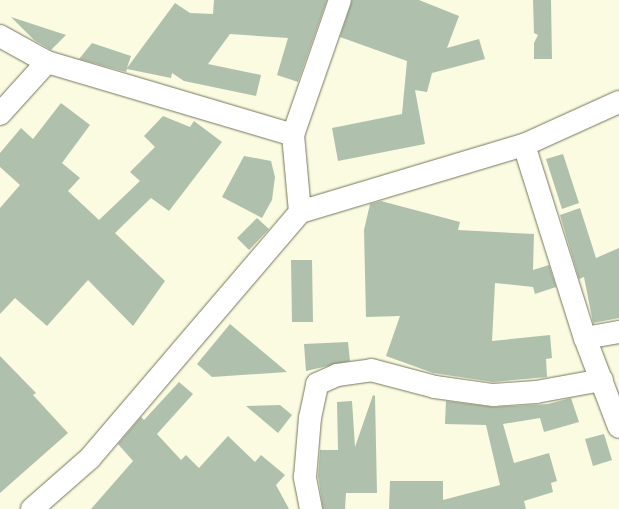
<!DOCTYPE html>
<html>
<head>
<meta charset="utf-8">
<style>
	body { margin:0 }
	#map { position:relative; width:619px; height:509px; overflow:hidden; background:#fafbe0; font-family:"IBM Plex Sans",sans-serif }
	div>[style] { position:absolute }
	.building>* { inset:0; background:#afc1ac }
	.roads { filter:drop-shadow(0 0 1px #74755d) drop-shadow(0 0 1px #74755d) }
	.minor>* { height:22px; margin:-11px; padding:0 11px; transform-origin:11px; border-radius:11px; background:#fff }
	span { translate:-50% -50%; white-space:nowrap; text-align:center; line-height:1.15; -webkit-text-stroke:3px #fff; paint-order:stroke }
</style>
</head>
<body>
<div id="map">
	<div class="building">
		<div style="clip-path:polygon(214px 0,327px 0,298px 82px,277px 75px,288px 38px,230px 34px,208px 64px,261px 75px,256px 96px,184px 81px,172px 73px,171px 78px,127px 69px,126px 72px,79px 59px,92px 43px,131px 56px,127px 68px,175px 3px,190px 13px,213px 14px)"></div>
		<div style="clip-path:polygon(352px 0,419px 0,459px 16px,447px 48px,479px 39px,485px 59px,432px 73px,427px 92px,415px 90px,425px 144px,338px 161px,332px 128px,402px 114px,407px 61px,340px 37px)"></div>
		<div style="clip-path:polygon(533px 0,551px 0,552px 59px,534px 59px,534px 43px,538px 35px,534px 33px)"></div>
		<div style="clip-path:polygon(11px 17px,66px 35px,51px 50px,34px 40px)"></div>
		<div style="clip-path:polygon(61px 103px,90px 125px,62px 163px,80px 178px,68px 191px,99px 220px,140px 181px,130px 172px,155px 147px,144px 136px,163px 116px,190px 127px,194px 121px,222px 142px,169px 211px,151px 198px,115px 233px,165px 281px,133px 326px,88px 280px,47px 326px,15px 298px,0 314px,0 208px,20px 185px,0 167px,0 153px,21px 128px,33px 139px)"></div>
		<div style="clip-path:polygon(563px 154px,579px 203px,562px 209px,546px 159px)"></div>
		<div style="clip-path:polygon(244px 156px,271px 161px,275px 177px,272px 200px,262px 218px,222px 197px)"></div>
		<div style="clip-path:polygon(381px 201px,460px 222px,458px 230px,534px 234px,533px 270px,549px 265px,556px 287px,535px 294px,533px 287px,495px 283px,492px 341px,550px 335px,552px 358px,546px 359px,547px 377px,493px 382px,433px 373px,386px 356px,400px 316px,366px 317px,364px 230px,370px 204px)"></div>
		<div style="clip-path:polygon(580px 208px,596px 258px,619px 248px,619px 318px,593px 323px,584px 277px,579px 279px,560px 215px)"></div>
		<div style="clip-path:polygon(257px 218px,269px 229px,249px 250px,237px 238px)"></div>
		<div style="clip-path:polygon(291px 260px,312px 260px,313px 322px,292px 322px)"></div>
		<div style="clip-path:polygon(230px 324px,287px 372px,212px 377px,197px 364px)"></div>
		<div style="clip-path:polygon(348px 342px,350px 361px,306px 371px,304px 344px)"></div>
		<div style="clip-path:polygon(0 356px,36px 393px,33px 395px,68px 433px,0 493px)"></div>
		<div style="clip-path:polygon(179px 382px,193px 394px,157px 434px,181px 460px,186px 455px,199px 468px,228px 436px,255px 462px,261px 455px,285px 475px,276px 485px,289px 509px,91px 509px,133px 461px,118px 444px,141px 417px,144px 420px)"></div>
		<div style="clip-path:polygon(373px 395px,375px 396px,377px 493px,346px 493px,345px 509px,323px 509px,318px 476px,320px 450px,338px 450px,337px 402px,352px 401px,355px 447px)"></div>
		<div style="clip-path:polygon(571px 398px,579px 422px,544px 432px,540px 418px,503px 424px,514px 463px,549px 453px,557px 481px,551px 483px,553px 492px,524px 501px,526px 509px,389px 509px,390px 481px,443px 481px,443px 500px,500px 485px,486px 425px,445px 424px,446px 401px,494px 407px,548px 404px)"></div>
		<div style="clip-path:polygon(280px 405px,292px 415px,278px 433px,246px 406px)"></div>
		<div style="clip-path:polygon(604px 434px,612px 460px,593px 466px,585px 439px)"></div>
	</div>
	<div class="roads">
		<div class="minor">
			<div style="left:0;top:36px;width:54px;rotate:29deg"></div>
			<div style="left:47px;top:62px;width:257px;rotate:16.5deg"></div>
			<div style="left:0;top:114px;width:70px;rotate:-47.9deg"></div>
			<div style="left:524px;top:145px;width:202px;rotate:72.5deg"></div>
			<div style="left:585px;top:338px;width:95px;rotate:69.1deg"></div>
			<div style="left:300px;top:212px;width:77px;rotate:-95.2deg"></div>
			<div style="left:293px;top:135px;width:143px;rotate:-70.8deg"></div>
			<div style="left:585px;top:338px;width:35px;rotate:-10deg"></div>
			<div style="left:32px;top:509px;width:77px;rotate:-41.3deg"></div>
			<div style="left:90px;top:458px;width:323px;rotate:-49.5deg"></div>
			<div style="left:300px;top:212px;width:234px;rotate:-16.7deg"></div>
			<div style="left:524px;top:145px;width:104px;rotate:-24.4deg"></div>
			<div style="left:311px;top:509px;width:33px;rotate:-101deg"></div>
			<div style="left:305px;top:477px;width:59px;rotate:-85.2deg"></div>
			<div style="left:310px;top:418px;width:35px;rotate:-78deg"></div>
			<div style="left:317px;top:384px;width:22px;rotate:-24deg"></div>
			<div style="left:337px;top:375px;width:34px;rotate:-8deg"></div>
			<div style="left:371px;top:370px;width:66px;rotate:14.9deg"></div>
			<div style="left:435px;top:387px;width:59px;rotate:7.9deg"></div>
			<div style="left:493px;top:395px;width:43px;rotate:-4deg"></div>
			<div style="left:536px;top:392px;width:67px;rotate:-10.3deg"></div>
		</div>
	</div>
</div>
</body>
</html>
